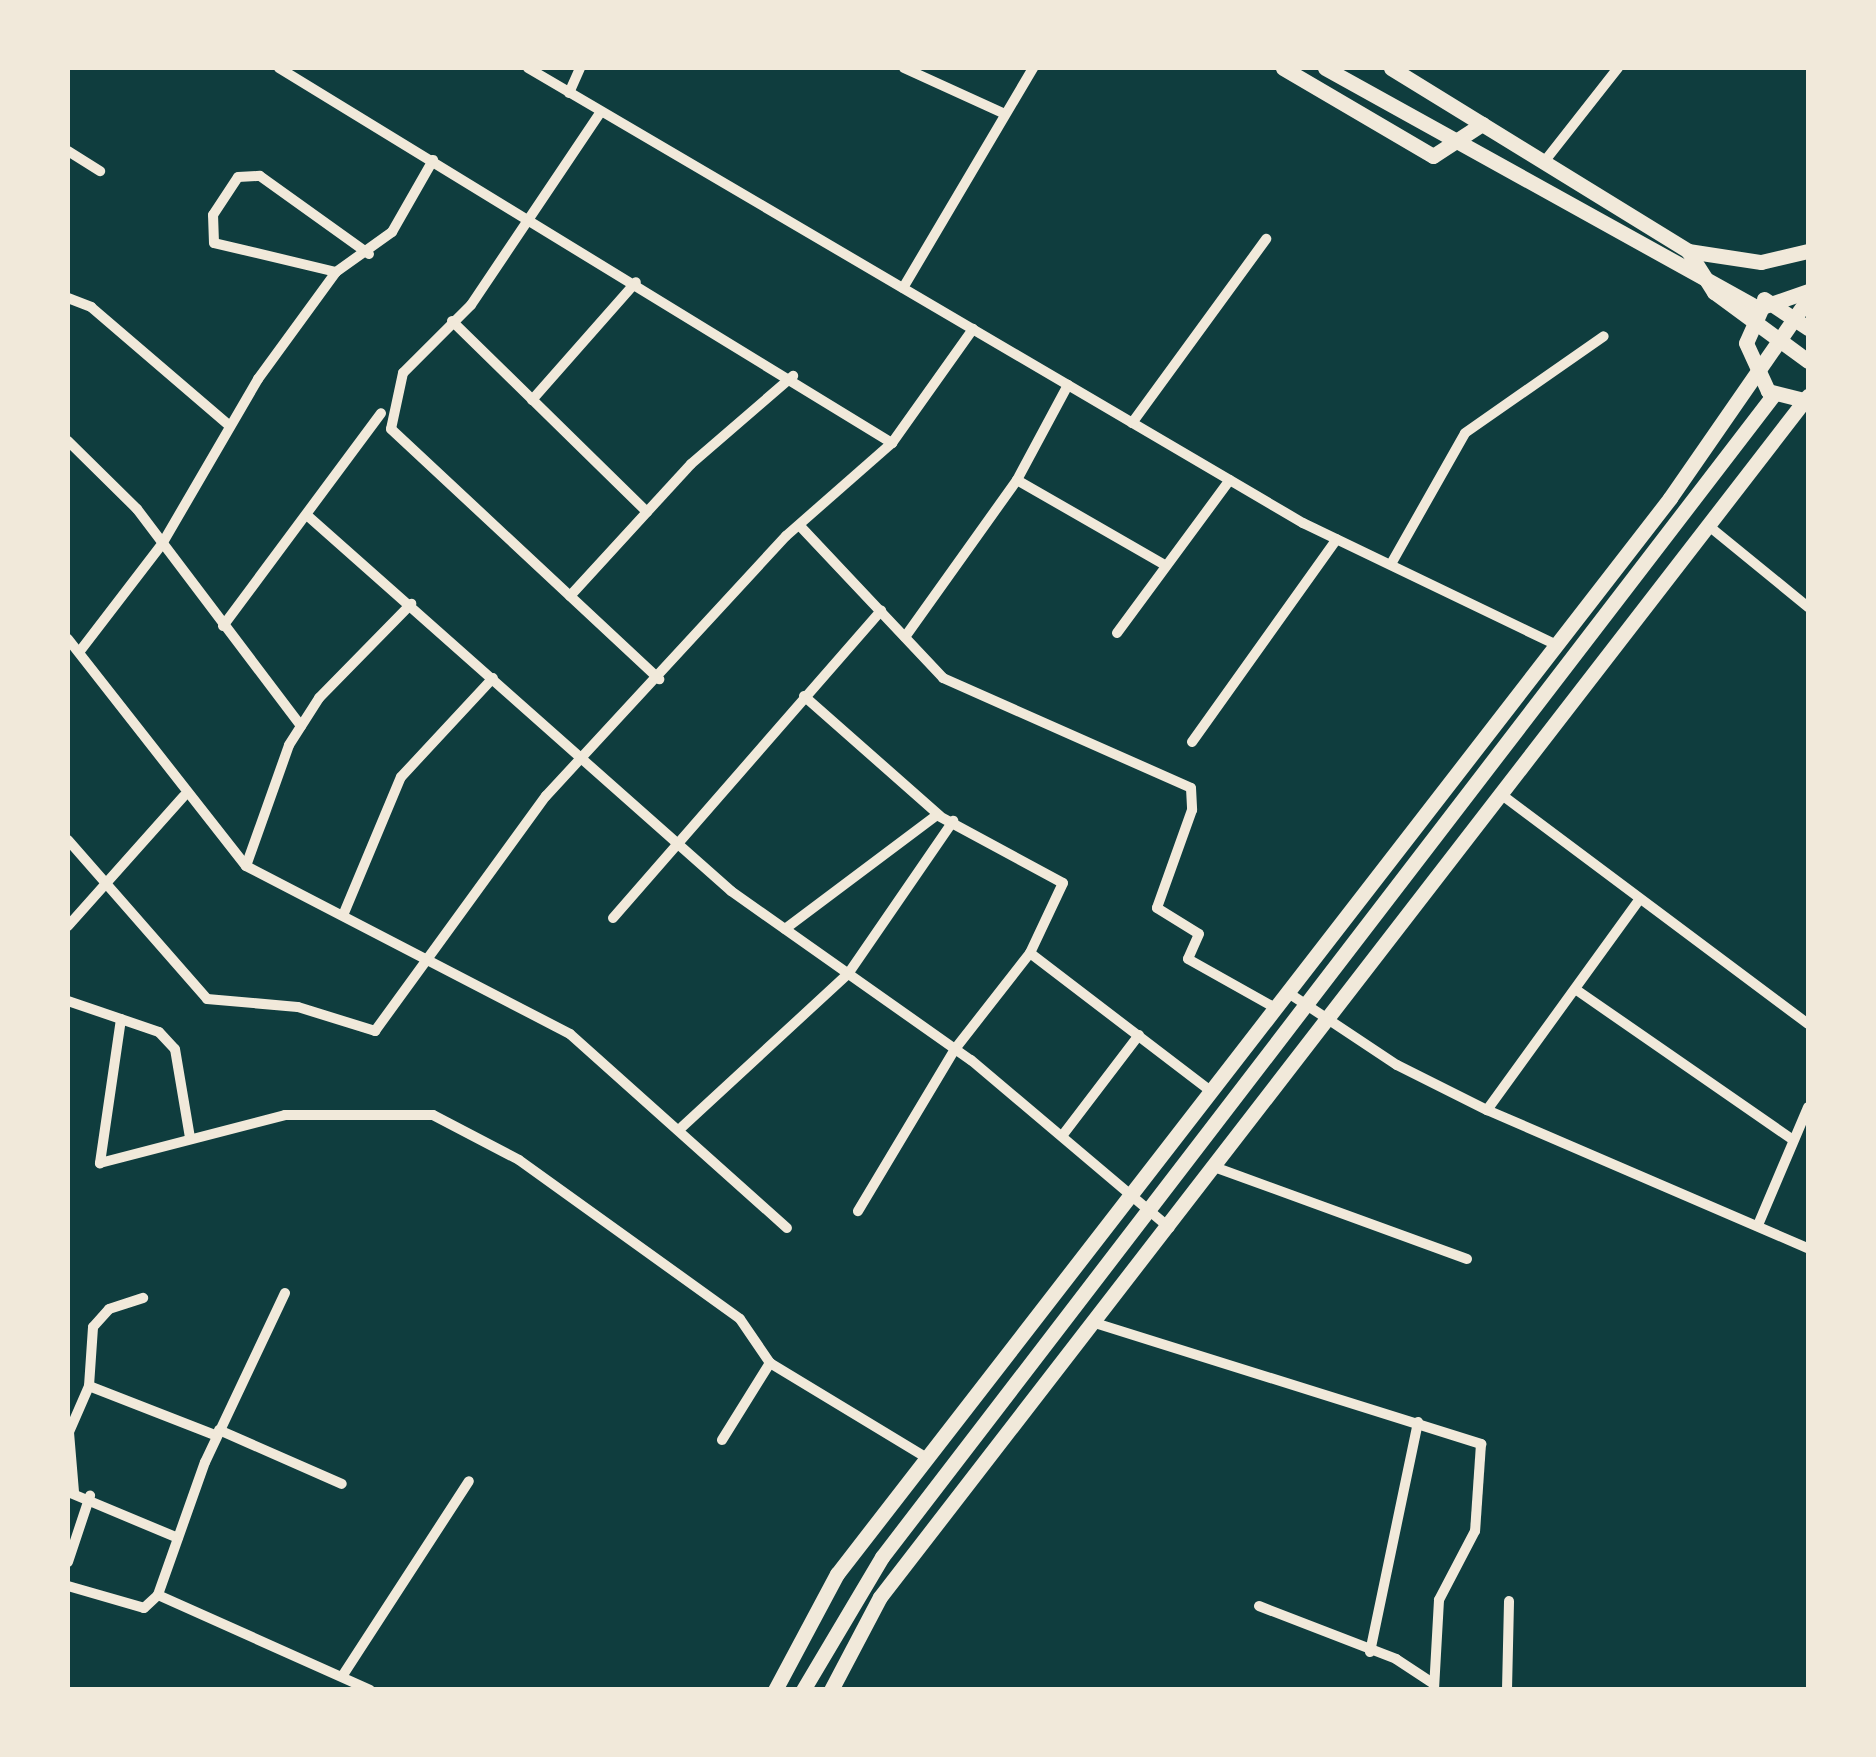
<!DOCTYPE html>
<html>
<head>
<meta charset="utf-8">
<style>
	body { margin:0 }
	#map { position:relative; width:1876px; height:1757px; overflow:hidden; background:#0f3d3e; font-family:Helvetica,sans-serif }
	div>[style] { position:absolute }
	.minor>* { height:10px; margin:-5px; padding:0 5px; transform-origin:5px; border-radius:5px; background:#f1e9da }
	.primary>* { height:15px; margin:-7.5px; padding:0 7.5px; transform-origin:7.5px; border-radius:7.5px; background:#f1e9da }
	span { translate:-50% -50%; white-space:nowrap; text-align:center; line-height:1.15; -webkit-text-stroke:9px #f1e9da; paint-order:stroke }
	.frame { position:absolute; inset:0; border:70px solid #f1e9da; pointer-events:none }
</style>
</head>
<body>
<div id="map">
	<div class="minor">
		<div style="left:279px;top:68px;width:719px;rotate:31.46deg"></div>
		<div style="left:528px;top:68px;width:899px;rotate:30.42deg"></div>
		<div style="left:1303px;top:523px;width:281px;rotate:25.7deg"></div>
		<div style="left:904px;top:68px;width:111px;rotate:24.5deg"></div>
		<div style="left:569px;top:93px;width:27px;rotate:-66deg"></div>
		<div style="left:600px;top:113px;width:231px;rotate:123.9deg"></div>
		<div style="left:471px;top:305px;width:96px;rotate:135deg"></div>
		<div style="left:403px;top:373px;width:57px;rotate:102.1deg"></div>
		<div style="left:391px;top:429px;width:367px;rotate:43deg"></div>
		<div style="left:68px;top:151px;width:38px;rotate:32deg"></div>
		<div style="left:1544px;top:162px;width:120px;rotate:-51.8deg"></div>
		<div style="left:336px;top:272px;width:125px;rotate:-166.6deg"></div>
		<div style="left:214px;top:243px;width:28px;rotate:-92deg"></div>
		<div style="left:213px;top:215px;width:45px;rotate:-56.7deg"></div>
		<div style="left:238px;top:177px;width:22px;rotate:-3deg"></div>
		<div style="left:260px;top:176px;width:134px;rotate:35.6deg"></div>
		<div style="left:903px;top:288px;width:256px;rotate:-59.4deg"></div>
		<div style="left:68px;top:298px;width:25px;rotate:21deg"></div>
		<div style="left:91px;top:307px;width:183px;rotate:40.6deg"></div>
		<div style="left:452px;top:321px;width:273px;rotate:44.4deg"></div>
		<div style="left:532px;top:400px;width:157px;rotate:-48.6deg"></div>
		<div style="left:1132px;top:423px;width:228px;rotate:-53.9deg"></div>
		<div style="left:68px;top:441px;width:97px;rotate:44.6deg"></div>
		<div style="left:137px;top:509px;width:272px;rotate:52.9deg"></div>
		<div style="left:1017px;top:480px;width:168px;rotate:29.9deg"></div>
		<div style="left:309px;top:517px;width:564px;rotate:41.55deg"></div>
		<div style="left:731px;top:891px;width:294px;rotate:35.2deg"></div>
		<div style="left:971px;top:1060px;width:260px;rotate:40.2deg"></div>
		<div style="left:800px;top:526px;width:209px;rotate:46.7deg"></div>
		<div style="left:943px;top:678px;width:271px;rotate:23.9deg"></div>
		<div style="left:1191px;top:788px;width:22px;rotate:87deg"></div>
		<div style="left:1192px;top:810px;width:104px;rotate:109.7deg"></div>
		<div style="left:1157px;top:908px;width:49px;rotate:31.8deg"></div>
		<div style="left:1199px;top:934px;width:27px;rotate:114deg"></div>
		<div style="left:1188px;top:959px;width:102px;rotate:29.3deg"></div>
		<div style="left:1710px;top:527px;width:127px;rotate:39.2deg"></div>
		<div style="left:1391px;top:564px;width:150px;rotate:-60.5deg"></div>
		<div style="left:1465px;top:433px;width:169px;rotate:-34.9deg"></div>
		<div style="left:570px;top:596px;width:179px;rotate:-47.5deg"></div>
		<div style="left:691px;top:464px;width:135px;rotate:-40.8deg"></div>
		<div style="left:223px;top:626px;width:265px;rotate:-53.4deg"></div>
		<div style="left:1117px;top:633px;width:190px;rotate:-53.6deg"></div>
		<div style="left:905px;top:637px;width:193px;rotate:-54.5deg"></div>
		<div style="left:1017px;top:480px;width:108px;rotate:-61.8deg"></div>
		<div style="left:68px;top:639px;width:288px;rotate:51.9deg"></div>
		<div style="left:246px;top:866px;width:365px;rotate:27.4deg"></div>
		<div style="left:570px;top:1034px;width:291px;rotate:41.8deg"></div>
		<div style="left:80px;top:651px;width:135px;rotate:-52.5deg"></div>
		<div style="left:162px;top:544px;width:191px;rotate:-59.8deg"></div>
		<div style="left:258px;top:379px;width:132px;rotate:-53.9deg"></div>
		<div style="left:336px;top:272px;width:69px;rotate:-35.5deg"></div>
		<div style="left:392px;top:232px;width:83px;rotate:-60.3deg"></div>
		<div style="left:804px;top:696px;width:181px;rotate:41.4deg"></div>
		<div style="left:1192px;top:742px;width:249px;rotate:-54.5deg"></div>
		<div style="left:1506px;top:798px;width:377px;rotate:36.8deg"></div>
		<div style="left:68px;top:840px;width:211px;rotate:48.8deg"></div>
		<div style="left:207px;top:999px;width:91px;rotate:5deg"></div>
		<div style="left:298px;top:1007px;width:81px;rotate:17.3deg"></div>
		<div style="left:375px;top:1031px;width:291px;rotate:-54deg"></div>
		<div style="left:546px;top:796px;width:354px;rotate:-47.3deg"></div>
		<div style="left:786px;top:536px;width:141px;rotate:-41.3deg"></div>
		<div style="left:892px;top:443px;width:140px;rotate:-54.6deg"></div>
		<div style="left:246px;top:866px;width:128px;rotate:-70.4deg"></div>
		<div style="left:289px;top:745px;width:56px;rotate:-57.4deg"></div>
		<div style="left:319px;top:698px;width:132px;rotate:-45.6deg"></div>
		<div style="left:344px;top:913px;width:147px;rotate:-67.3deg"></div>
		<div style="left:401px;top:777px;width:135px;rotate:-47.1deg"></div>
		<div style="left:613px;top:918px;width:408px;rotate:-48.9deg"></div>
		<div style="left:68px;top:926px;width:174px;rotate:-48.3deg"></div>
		<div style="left:785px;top:929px;width:190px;rotate:-36.9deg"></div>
		<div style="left:937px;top:815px;width:143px;rotate:28.4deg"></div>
		<div style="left:1063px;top:883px;width:77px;rotate:115.2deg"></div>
		<div style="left:1030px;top:953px;width:122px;rotate:128deg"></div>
		<div style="left:955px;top:1049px;width:189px;rotate:120.9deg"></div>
		<div style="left:1030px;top:953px;width:229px;rotate:37.4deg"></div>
		<div style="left:1578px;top:991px;width:260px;rotate:34.7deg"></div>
		<div style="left:1290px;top:994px;width:128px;rotate:33.6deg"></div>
		<div style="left:1397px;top:1065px;width:101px;rotate:26.6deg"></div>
		<div style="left:1487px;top:1110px;width:349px;rotate:23.3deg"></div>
		<div style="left:68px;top:1001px;width:96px;rotate:18.8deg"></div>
		<div style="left:159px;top:1032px;width:23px;rotate:47deg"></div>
		<div style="left:175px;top:1049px;width:90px;rotate:80.4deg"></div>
		<div style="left:121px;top:1019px;width:146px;rotate:98.3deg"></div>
		<div style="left:100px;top:1163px;width:191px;rotate:-14.5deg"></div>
		<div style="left:285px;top:1115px;width:148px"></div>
		<div style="left:433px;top:1115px;width:97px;rotate:27.6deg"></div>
		<div style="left:519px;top:1160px;width:272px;rotate:35.7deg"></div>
		<div style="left:740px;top:1319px;width:53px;rotate:55.7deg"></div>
		<div style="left:770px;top:1363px;width:184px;rotate:31.2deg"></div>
		<div style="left:1487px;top:1110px;width:259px;rotate:-54.1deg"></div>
		<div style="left:682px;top:1127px;width:226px;rotate:-42.7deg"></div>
		<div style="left:848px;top:974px;width:186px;rotate:-55.5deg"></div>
		<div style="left:1062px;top:1136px;width:127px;rotate:-52.7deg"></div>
		<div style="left:1217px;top:1168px;width:266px;rotate:20deg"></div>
		<div style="left:1758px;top:1225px;width:128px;rotate:-67deg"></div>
		<div style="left:285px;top:1293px;width:187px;rotate:115.3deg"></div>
		<div style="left:205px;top:1462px;width:141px;rotate:109.5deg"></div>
		<div style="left:158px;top:1595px;width:232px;rotate:24.1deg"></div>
		<div style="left:1095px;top:1323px;width:405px;rotate:17.4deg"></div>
		<div style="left:1481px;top:1444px;width:87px;rotate:93.9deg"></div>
		<div style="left:1475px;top:1531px;width:78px;rotate:117.6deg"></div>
		<div style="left:1439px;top:1600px;width:90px;rotate:93.2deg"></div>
		<div style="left:89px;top:1386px;width:137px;rotate:21.3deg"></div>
		<div style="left:219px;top:1430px;width:134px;rotate:23.7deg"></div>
		<div style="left:722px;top:1440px;width:91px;rotate:-58.1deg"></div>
		<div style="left:68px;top:1492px;width:119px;rotate:22.7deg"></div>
		<div style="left:74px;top:1492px;width:60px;rotate:-94.8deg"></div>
		<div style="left:69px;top:1432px;width:50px;rotate:-66.5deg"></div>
		<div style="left:89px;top:1386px;width:59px;rotate:-86.1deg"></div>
		<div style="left:93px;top:1327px;width:24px;rotate:-48deg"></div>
		<div style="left:109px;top:1309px;width:36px;rotate:-18deg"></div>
		<div style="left:68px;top:1562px;width:70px;rotate:-71.6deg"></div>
		<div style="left:68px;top:1586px;width:79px;rotate:16.1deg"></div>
		<div style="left:144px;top:1608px;width:19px;rotate:-43deg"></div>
		<div style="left:1259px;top:1606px;width:147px;rotate:21.1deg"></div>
		<div style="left:1396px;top:1659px;width:45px;rotate:33.3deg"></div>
		<div style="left:1370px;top:1652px;width:235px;rotate:-78.2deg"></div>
		<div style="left:343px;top:1675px;width:231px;rotate:-57deg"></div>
		<div style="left:1507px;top:1690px;width:89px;rotate:-88.7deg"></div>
	</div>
	<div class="primary">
		<div style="left:1283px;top:68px;width:174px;rotate:30.4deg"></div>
		<div style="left:1433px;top:156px;width:59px;rotate:-33.1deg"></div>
		<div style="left:1325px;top:68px;width:497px;rotate:29deg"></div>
		<div style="left:1391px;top:68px;width:349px;rotate:31.6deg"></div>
		<div style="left:1688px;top:251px;width:49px;rotate:57.6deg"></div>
		<div style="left:1714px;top:292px;width:117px;rotate:36.3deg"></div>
		<div style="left:1688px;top:251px;width:74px;rotate:8.6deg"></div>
		<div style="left:1761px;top:262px;width:48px;rotate:-13.2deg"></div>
		<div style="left:1808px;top:291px;width:49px;rotate:160.8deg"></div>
		<div style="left:1762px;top:307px;width:39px;rotate:114deg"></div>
		<div style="left:1746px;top:343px;width:53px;rotate:65.4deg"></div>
		<div style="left:1768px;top:391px;width:41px;rotate:14deg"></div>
		<div style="left:1764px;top:299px;width:53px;rotate:33.4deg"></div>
		<div style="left:775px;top:1690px;width:132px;rotate:-61.9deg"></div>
		<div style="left:837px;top:1574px;width:1361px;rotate:-52.25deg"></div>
		<div style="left:1670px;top:498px;width:242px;rotate:-55.3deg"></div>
		<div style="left:803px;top:1690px;width:155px;rotate:-59.3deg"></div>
		<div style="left:882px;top:1557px;width:1466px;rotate:-52.51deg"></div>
		<div style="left:831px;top:1690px;width:105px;rotate:-62.2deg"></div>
		<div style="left:880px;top:1597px;width:1518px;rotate:-52.31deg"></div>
	</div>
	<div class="frame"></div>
</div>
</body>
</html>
